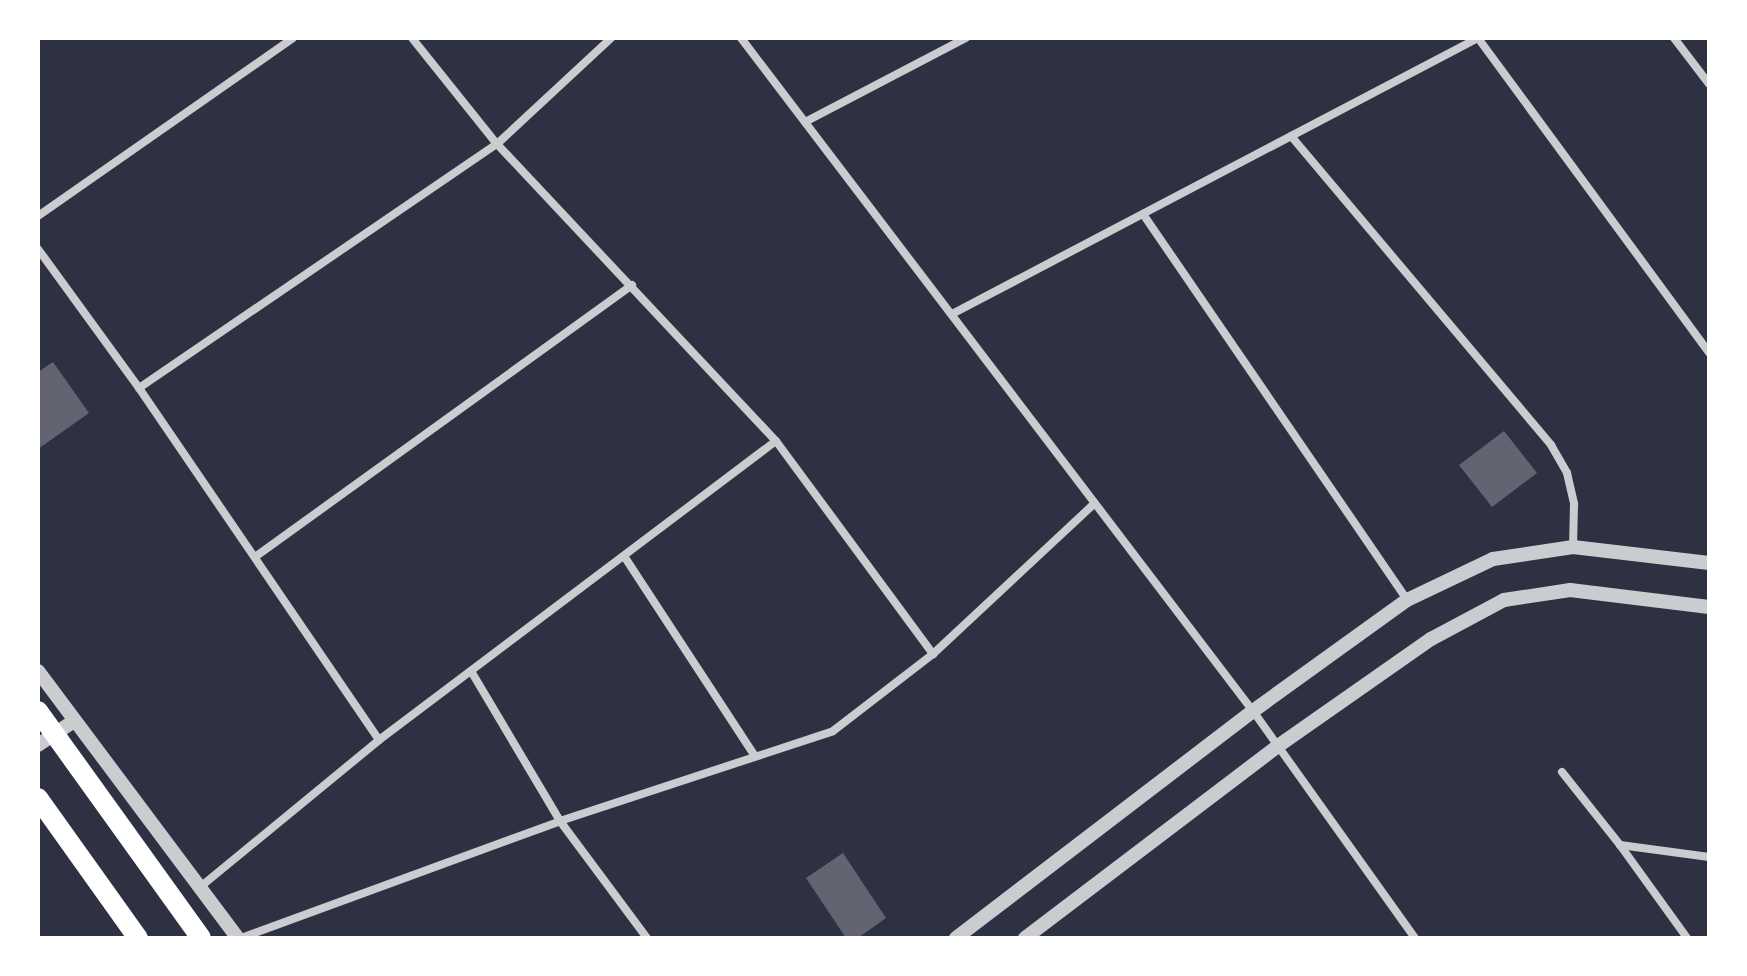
<!DOCTYPE html>
<html>
<head>
<meta charset="utf-8">
<style>
	body { margin:0 }
	#map { position:relative; width:1747px; height:976px; overflow:hidden; background:#2d3142; font-family:"DejaVu Sans",sans-serif }
	div>[style] { position:absolute }
	.building>* { inset:0; background:#626471 }
	.minor>* { height:8px; margin:-4px; padding:0 4px; transform-origin:4px; border-radius:4px; background:#caccd0 }
	.tertiary>* { height:14px; margin:-7px; padding:0 7px; transform-origin:7px; border-radius:7px; background:#caccd0 }
	.trunk>* { height:20px; margin:-10px; padding:0 10px; transform-origin:10px; border-radius:10px; background:#fff }
	span { translate:-50% -50%; white-space:nowrap; text-align:center; line-height:1.15; -webkit-text-stroke:8px #fff; paint-order:stroke }
	.frame { position:absolute; inset:0; border:40px solid #fff; pointer-events:none }
</style>
</head>
<body>
<div id="map">
	<div class="building">
		<div style="clip-path:polygon(53px 362px,89px 413px,38px 449px,38px 372px)"></div>
		<div style="clip-path:polygon(1504px 431px,1537px 473px,1492px 507px,1459px 465px)"></div>
		<div style="clip-path:polygon(843px 853px,886px 918px,858px 938px,846px 938px,806px 878px)"></div>
	</div>
	<div class="minor">
		<div style="left:412px;top:38px;width:136px;rotate:51.3deg"></div>
		<div style="left:497px;top:144px;width:407px;rotate:46.8deg"></div>
		<div style="left:776px;top:441px;width:265px;rotate:53.6deg"></div>
		<div style="left:741px;top:38px;width:846px;rotate:52.74deg"></div>
		<div style="left:1253px;top:711px;width:279px;rotate:54.5deg"></div>
		<div style="left:1674px;top:38px;width:58px;rotate:52.7deg"></div>
		<div style="left:805px;top:122px;width:182px;rotate:-27.6deg"></div>
		<div style="left:1291px;top:136px;width:404px;rotate:49.9deg"></div>
		<div style="left:1551px;top:445px;width:32px;rotate:60deg"></div>
		<div style="left:1567px;top:473px;width:32px;rotate:77deg"></div>
		<div style="left:1574px;top:504px;width:43px;rotate:91.3deg"></div>
		<div style="left:1143px;top:214px;width:468px;rotate:55.6deg"></div>
		<div style="left:38px;top:216px;width:311px;rotate:-34.9deg"></div>
		<div style="left:38px;top:249px;width:172px;rotate:54deg"></div>
		<div style="left:139px;top:388px;width:426px;rotate:55.7deg"></div>
		<div style="left:952px;top:314px;width:594px;rotate:-27.69deg"></div>
		<div style="left:1478px;top:38px;width:390px;rotate:53.7deg"></div>
		<div style="left:139px;top:388px;width:433px;rotate:-34.3deg"></div>
		<div style="left:497px;top:144px;width:156px;rotate:-42.9deg"></div>
		<div style="left:624px;top:556px;width:239px;rotate:56.8deg"></div>
		<div style="left:255px;top:557px;width:465px;rotate:-35.8deg"></div>
		<div style="left:471px;top:671px;width:174px;rotate:59.3deg"></div>
		<div style="left:560px;top:821px;width:146px;rotate:53.4deg"></div>
		<div style="left:1562px;top:772px;width:93px;rotate:51.5deg"></div>
		<div style="left:1620px;top:845px;width:115px;rotate:54.2deg"></div>
		<div style="left:1620px;top:845px;width:90px;rotate:7.7deg"></div>
		<div style="left:199px;top:888px;width:233px;rotate:-39.4deg"></div>
		<div style="left:379px;top:740px;width:497px;rotate:-37deg"></div>
		<div style="left:241px;top:938px;width:340px;rotate:-20.1deg"></div>
		<div style="left:560px;top:821px;width:287px;rotate:-18.2deg"></div>
		<div style="left:833px;top:731px;width:126px;rotate:-37.6deg"></div>
		<div style="left:933px;top:654px;width:221px;rotate:-43deg"></div>
	</div>
	<div class="tertiary">
		<div style="left:38px;top:671px;width:334px;rotate:53.2deg"></div>
		<div style="left:38px;top:745px;width:43px;rotate:-33.7deg"></div>
		<div style="left:956px;top:938px;width:374px;rotate:-37.4deg"></div>
		<div style="left:1253px;top:711px;width:190px;rotate:-35.8deg"></div>
		<div style="left:1407px;top:600px;width:95px;rotate:-25.5deg"></div>
		<div style="left:1493px;top:559px;width:81px;rotate:-8.5deg"></div>
		<div style="left:1573px;top:547px;width:137px;rotate:6.7deg"></div>
		<div style="left:1025px;top:938px;width:318px;rotate:-37.2deg"></div>
		<div style="left:1278px;top:746px;width:187px;rotate:-35deg"></div>
		<div style="left:1431px;top:639px;width:83px;rotate:-28.1deg"></div>
		<div style="left:1504px;top:600px;width:67px;rotate:-8.6deg"></div>
		<div style="left:1570px;top:590px;width:140px;rotate:7deg"></div>
	</div>
	<div class="trunk">
		<div style="left:38px;top:711px;width:279px;rotate:54.3deg"></div>
		<div style="left:38px;top:798px;width:172px;rotate:54.5deg"></div>
	</div>
	<div class="frame"></div>
</div>
</body>
</html>
